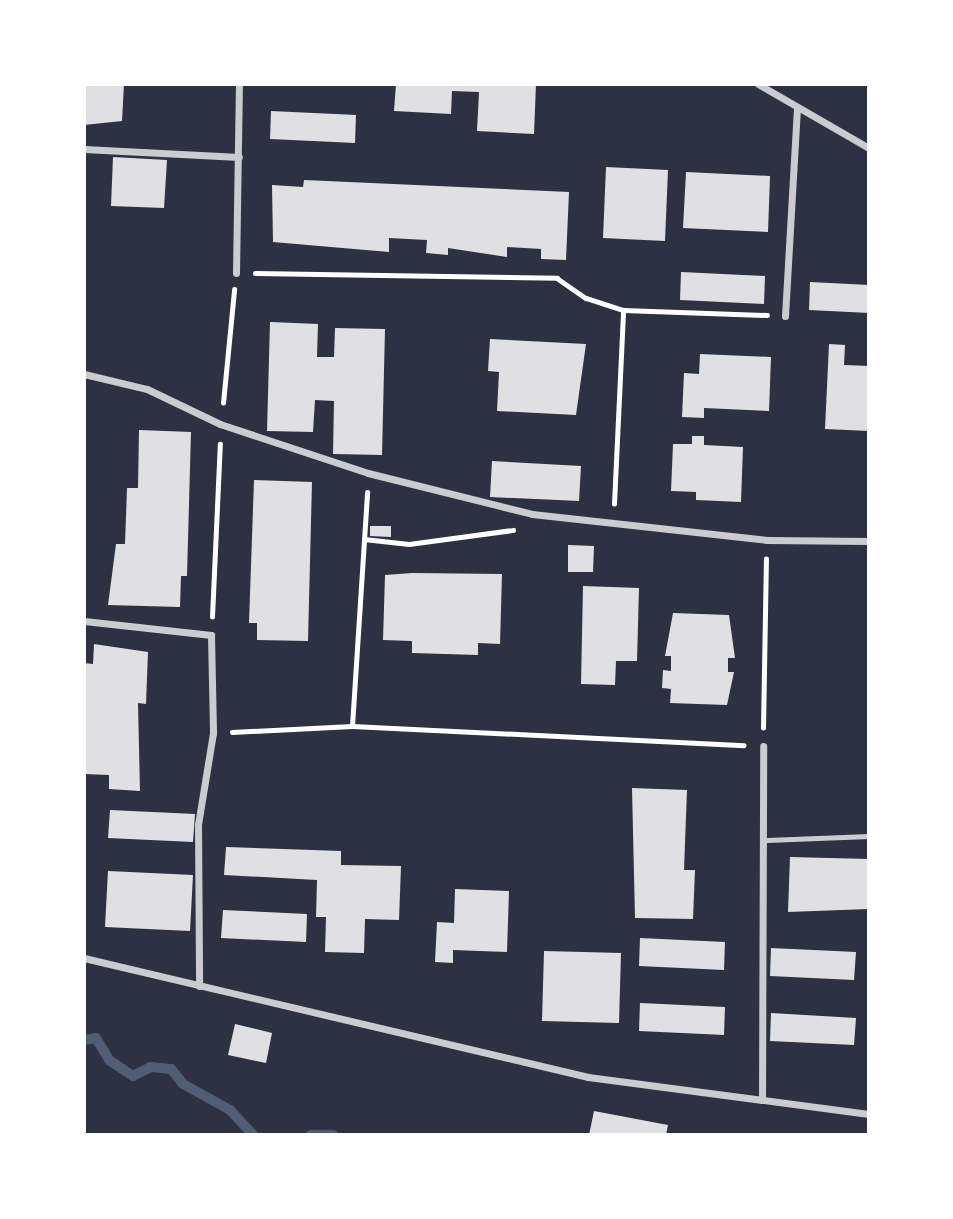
<!DOCTYPE html>
<html>
<head>
<meta charset="utf-8">
<style>
	body { margin:0 }
	#map { position:relative; width:953px; height:1219px; overflow:hidden; background:#2d3142; font-family:Ubuntu,sans-serif }
	div>[style] { position:absolute }
	.stream>* { height:10px; margin:-5px; padding:0 5px; transform-origin:5px; border-radius:5px; background:#4f5d75 }
	.building>* { inset:0; background:#e0e0e3 }
	.path>* { height:4.5px; margin:-2.25px; padding:0 2.25px; transform-origin:2.25px; border-radius:2.25px; background:#fff }
	.service>* { height:5px; margin:-2.5px; padding:0 2.5px; transform-origin:2.5px; border-radius:2.5px; background:#caccd0 }
	.minor>* { height:7px; margin:-3.5px; padding:0 3.5px; transform-origin:3.5px; border-radius:3.5px; background:#caccd0 }
	span { translate:-50% -50%; white-space:nowrap; text-align:center; line-height:1.15; -webkit-text-stroke:7px #fff; paint-order:stroke }
	.frame { position:absolute; inset:0; border:86px solid #fff; pointer-events:none }
</style>
</head>
<body>
<div id="map">
	<div class="stream">
		<div style="left:84px;top:1040px;width:12px;rotate:-9deg"></div>
		<div style="left:96px;top:1038px;width:26px;rotate:59deg"></div>
		<div style="left:109px;top:1060px;width:29px;rotate:34deg"></div>
		<div style="left:133px;top:1076px;width:20px;rotate:-27deg"></div>
		<div style="left:151px;top:1067px;width:20px;rotate:6deg"></div>
		<div style="left:171px;top:1069px;width:19px;rotate:51deg"></div>
		<div style="left:183px;top:1084px;width:54px;rotate:29deg"></div>
		<div style="left:230px;top:1110px;width:34px;rotate:47deg"></div>
		<div style="left:311px;top:1135px;width:22px"></div>
	</div>
	<div class="building">
		<div style="clip-path:polygon(84px 84px,124px 84px,122px 121px,84px 125px)"></div>
		<div style="clip-path:polygon(396px 84px,536px 84px,534px 134px,477px 131px,479px 92px,452px 91px,451px 114px,394px 111px)"></div>
		<div style="clip-path:polygon(271px 111px,356px 115px,355px 143px,270px 139px)"></div>
		<div style="clip-path:polygon(113px 157px,167px 160px,164px 208px,111px 206px)"></div>
		<div style="clip-path:polygon(606px 167px,668px 170px,665px 241px,603px 238px)"></div>
		<div style="clip-path:polygon(686px 172px,770px 176px,768px 232px,683px 228px)"></div>
		<div style="clip-path:polygon(304px 180px,569px 192px,566px 260px,541px 259px,541px 249px,507px 247px,507px 257px,448px 248px,448px 255px,426px 253px,427px 240px,389px 238px,389px 252px,273px 242px,272px 185px,303px 187px)"></div>
		<div style="clip-path:polygon(681px 272px,765px 276px,764px 304px,680px 300px)"></div>
		<div style="clip-path:polygon(810px 282px,869px 285px,869px 313px,809px 310px)"></div>
		<div style="clip-path:polygon(270px 322px,318px 324px,317px 357px,334px 357px,335px 328px,385px 329px,382px 455px,333px 454px,334px 401px,315px 400px,313px 432px,267px 431px)"></div>
		<div style="clip-path:polygon(490px 339px,586px 344px,576px 415px,497px 411px,499px 372px,488px 371px)"></div>
		<div style="clip-path:polygon(829px 344px,845px 345px,844px 365px,869px 366px,869px 431px,825px 429px)"></div>
		<div style="clip-path:polygon(700px 354px,771px 357px,769px 411px,704px 408px,704px 418px,682px 417px,684px 373px,699px 374px)"></div>
		<div style="clip-path:polygon(139px 430px,191px 432px,187px 576px,181px 576px,180px 607px,108px 605px,116px 544px,125px 544px,127px 488px,138px 488px)"></div>
		<div style="clip-path:polygon(692px 436px,704px 436px,704px 445px,743px 447px,741px 502px,696px 500px,696px 492px,671px 491px,673px 444px,692px 444px)"></div>
		<div style="clip-path:polygon(492px 461px,581px 466px,579px 501px,490px 497px)"></div>
		<div style="clip-path:polygon(254px 480px,312px 482px,308px 641px,257px 640px,257px 623px,249px 623px)"></div>
		<div style="clip-path:polygon(370px 526px,391px 526px,391px 537px,370px 536px)"></div>
		<div style="clip-path:polygon(568px 545px,594px 546px,593px 572px,568px 572px)"></div>
		<div style="clip-path:polygon(412px 573px,502px 574px,500px 644px,478px 643px,478px 655px,412px 653px,412px 641px,383px 640px,385px 575px)"></div>
		<div style="clip-path:polygon(583px 586px,639px 588px,637px 661px,616px 661px,615px 685px,581px 684px)"></div>
		<div style="clip-path:polygon(673px 613px,729px 615px,735px 658px,728px 658px,728px 672px,734px 672px,727px 705px,670px 703px,671px 689px,662px 688px,663px 670px,671px 671px,671px 656px,665px 656px)"></div>
		<div style="clip-path:polygon(94px 644px,148px 652px,146px 704px,138px 703px,140px 791px,109px 789px,109px 775px,84px 774px,84px 663px,93px 664px)"></div>
		<div style="clip-path:polygon(632px 788px,687px 790px,684px 870px,695px 870px,693px 919px,635px 918px)"></div>
		<div style="clip-path:polygon(110px 810px,195px 814px,193px 842px,108px 838px)"></div>
		<div style="clip-path:polygon(226px 847px,341px 851px,341px 865px,401px 866px,399px 920px,365px 919px,364px 953px,325px 952px,326px 917px,316px 917px,317px 880px,224px 875px)"></div>
		<div style="clip-path:polygon(790px 857px,869px 859px,869px 909px,788px 912px)"></div>
		<div style="clip-path:polygon(108px 871px,193px 875px,190px 931px,105px 927px)"></div>
		<div style="clip-path:polygon(455px 889px,509px 891px,507px 952px,453px 950px,453px 963px,435px 962px,437px 922px,454px 923px)"></div>
		<div style="clip-path:polygon(223px 910px,307px 914px,306px 942px,221px 938px)"></div>
		<div style="clip-path:polygon(640px 938px,725px 942px,724px 970px,639px 966px)"></div>
		<div style="clip-path:polygon(771px 948px,856px 952px,854px 980px,770px 976px)"></div>
		<div style="clip-path:polygon(544px 951px,621px 953px,619px 1023px,542px 1021px)"></div>
		<div style="clip-path:polygon(640px 1003px,725px 1007px,724px 1035px,639px 1031px)"></div>
		<div style="clip-path:polygon(771px 1013px,856px 1018px,854px 1045px,770px 1041px)"></div>
		<div style="clip-path:polygon(235px 1024px,272px 1033px,266px 1063px,228px 1055px)"></div>
		<div style="clip-path:polygon(594px 1111px,668px 1125px,666px 1135px,589px 1135px)"></div>
	</div>
	<div class="path">
		<div style="left:255px;top:273px;width:302px;rotate:0.9deg"></div>
		<div style="left:557px;top:278px;width:35px;rotate:35deg"></div>
		<div style="left:586px;top:298px;width:39px;rotate:18deg"></div>
		<div style="left:623px;top:310px;width:144px;rotate:2deg"></div>
		<div style="left:223px;top:403px;width:114px;rotate:-84.4deg"></div>
		<div style="left:614px;top:504px;width:194px;rotate:-87.3deg"></div>
		<div style="left:364px;top:539px;width:45px;rotate:6.3deg"></div>
		<div style="left:409px;top:544px;width:105px;rotate:-7.7deg"></div>
		<div style="left:212px;top:617px;width:173px;rotate:-87.4deg"></div>
		<div style="left:352px;top:726px;width:234px;rotate:-86.3deg"></div>
		<div style="left:763px;top:728px;width:169px;rotate:-89deg"></div>
		<div style="left:232px;top:732px;width:120px;rotate:-2.9deg"></div>
		<div style="left:352px;top:726px;width:392px;rotate:2.8deg"></div>
	</div>
	<div class="service">
		<div style="left:767px;top:840px;width:102px;rotate:-2.2deg"></div>
	</div>
	<div class="minor">
		<div style="left:758px;top:84px;width:128px;rotate:30deg"></div>
		<div style="left:84px;top:149px;width:155px;rotate:3deg"></div>
		<div style="left:236px;top:273px;width:189px;rotate:-89.1deg"></div>
		<div style="left:785px;top:316px;width:209px;rotate:-86.7deg"></div>
		<div style="left:84px;top:374px;width:65px;rotate:13.4deg"></div>
		<div style="left:147px;top:389px;width:81px;rotate:25.6deg"></div>
		<div style="left:220px;top:424px;width:156px;rotate:18.3deg"></div>
		<div style="left:368px;top:473px;width:169px;rotate:14deg"></div>
		<div style="left:532px;top:514px;width:236px;rotate:6.3deg"></div>
		<div style="left:767px;top:540px;width:102px;rotate:0.6deg"></div>
		<div style="left:84px;top:621px;width:128px;rotate:6.3deg"></div>
		<div style="left:211px;top:635px;width:98px;rotate:88.8deg"></div>
		<div style="left:213px;top:733px;width:93px;rotate:99.3deg"></div>
		<div style="left:198px;top:825px;width:161px;rotate:89.6deg"></div>
		<div style="left:84px;top:958px;width:518px;rotate:13.28deg"></div>
		<div style="left:588px;top:1077px;width:283px;rotate:7.5deg"></div>
		<div style="left:762px;top:1100px;width:354px;rotate:-89.8deg"></div>
	</div>
	<div class="frame"></div>
</div>
</body>
</html>
